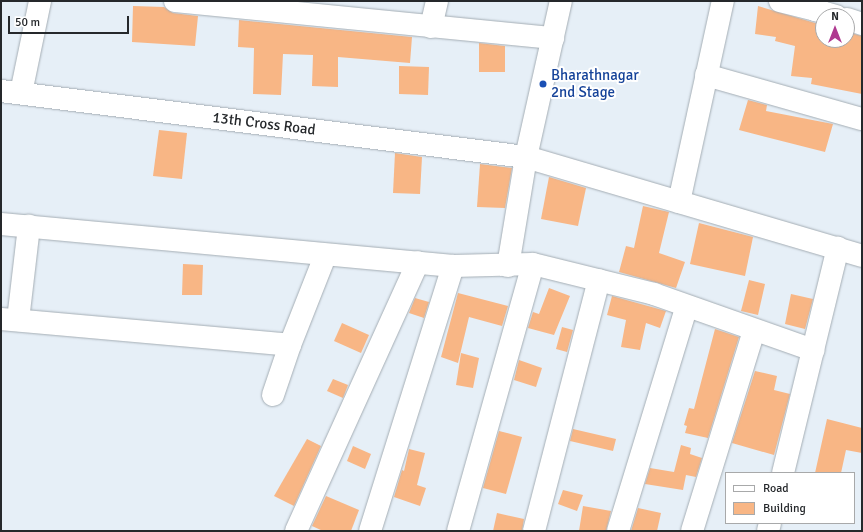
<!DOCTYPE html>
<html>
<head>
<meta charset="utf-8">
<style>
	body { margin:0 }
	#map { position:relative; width:863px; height:532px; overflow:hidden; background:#e6eff7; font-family:Signika,sans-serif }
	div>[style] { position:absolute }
	.building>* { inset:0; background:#f8b685 }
	.roads { filter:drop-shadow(0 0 1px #a4adb4) drop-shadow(0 0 1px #a4adb4) }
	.minor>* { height:22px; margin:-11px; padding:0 11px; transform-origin:11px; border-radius:11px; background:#fff }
	.dots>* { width:11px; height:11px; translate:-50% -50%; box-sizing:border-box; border:2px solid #fff; border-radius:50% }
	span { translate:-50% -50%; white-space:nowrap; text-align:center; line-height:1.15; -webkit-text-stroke:4px #fff; paint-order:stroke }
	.transit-label { font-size:15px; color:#164399 }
	.left { translate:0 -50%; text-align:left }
	.street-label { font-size:15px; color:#25282b }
	.frame { position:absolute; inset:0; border:2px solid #25282b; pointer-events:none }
	.legend { position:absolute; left:725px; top:472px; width:130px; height:52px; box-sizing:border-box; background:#fff; border:1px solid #a8a9aa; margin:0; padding:5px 7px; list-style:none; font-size:12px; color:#25282b }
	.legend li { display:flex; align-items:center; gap:8px; height:20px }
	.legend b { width:20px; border:1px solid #a8a9aa }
	.north { position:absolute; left:815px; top:8px; width:40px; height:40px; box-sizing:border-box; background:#fff; border:1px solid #a8a9aa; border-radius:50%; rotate:0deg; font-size:11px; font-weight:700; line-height:16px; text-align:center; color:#25282b }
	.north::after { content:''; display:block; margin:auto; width:14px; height:18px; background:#af3990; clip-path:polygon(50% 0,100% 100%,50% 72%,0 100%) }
	.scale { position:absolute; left:8px; top:16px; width:121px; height:18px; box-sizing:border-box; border:2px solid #25282b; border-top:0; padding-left:5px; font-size:12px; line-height:14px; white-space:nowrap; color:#25282b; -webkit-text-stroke:3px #fff; paint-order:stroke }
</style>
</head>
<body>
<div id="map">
	<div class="building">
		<div style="clip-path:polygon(133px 6px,164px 7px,173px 13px,198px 16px,195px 46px,132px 42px)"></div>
		<div style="clip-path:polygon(758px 6px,822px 25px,823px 40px,847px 40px,847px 32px,862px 36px,862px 94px,811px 84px,812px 78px,791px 76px,795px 46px,775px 41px,776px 37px,755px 34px)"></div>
		<div style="clip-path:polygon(239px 20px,412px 37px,410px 63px,338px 57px,338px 87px,312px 86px,313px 55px,283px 54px,281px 95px,253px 94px,254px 48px,238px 47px)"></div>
		<div style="clip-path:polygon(479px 43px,505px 46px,505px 72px,479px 72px)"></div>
		<div style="clip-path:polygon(399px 66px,429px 67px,428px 95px,399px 94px)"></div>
		<div style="clip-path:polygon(748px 100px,767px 105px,766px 111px,833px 124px,825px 152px,739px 130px)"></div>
		<div style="clip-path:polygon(159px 130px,187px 133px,182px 179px,153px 176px)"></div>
		<div style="clip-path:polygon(395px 153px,422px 157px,420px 194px,393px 193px)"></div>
		<div style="clip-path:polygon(480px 164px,512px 168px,505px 208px,477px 207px)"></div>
		<div style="clip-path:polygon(549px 177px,586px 188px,578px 226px,541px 219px)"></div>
		<div style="clip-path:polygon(643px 206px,669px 212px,659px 253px,685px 262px,676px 288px,619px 272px,626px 246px,634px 248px)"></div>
		<div style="clip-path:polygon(699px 223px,753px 237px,745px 276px,690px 264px)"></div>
		<div style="clip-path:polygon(183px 264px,203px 265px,202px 295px,182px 295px)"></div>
		<div style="clip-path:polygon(749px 280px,765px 284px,758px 315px,741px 311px)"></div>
		<div style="clip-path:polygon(549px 288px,570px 296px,554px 335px,528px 328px,533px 312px,539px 314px)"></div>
		<div style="clip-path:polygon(458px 293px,508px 306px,502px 326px,469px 317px,458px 363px,441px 357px)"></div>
		<div style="clip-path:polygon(791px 294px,813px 299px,805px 329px,785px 324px)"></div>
		<div style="clip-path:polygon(612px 296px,666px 311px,660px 328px,646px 323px,640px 350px,621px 347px,626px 320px,607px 315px)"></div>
		<div style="clip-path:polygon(415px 298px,429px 302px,424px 318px,409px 313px)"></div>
		<div style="clip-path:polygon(342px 323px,369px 335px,361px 353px,334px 341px)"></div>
		<div style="clip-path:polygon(562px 327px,573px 330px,567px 352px,556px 349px)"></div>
		<div style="clip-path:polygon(715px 329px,739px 337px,708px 438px,685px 433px,687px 426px,684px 425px,689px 408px,694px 409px)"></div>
		<div style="clip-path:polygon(461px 353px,479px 358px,473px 388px,456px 385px)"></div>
		<div style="clip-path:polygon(519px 360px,542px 368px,536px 387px,514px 380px)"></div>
		<div style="clip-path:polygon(755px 371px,777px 376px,774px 390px,790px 394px,774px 455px,732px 443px)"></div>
		<div style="clip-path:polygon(333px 379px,348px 385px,343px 398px,327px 391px)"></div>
		<div style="clip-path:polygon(827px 419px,862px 428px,862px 453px,846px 450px,841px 473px,815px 473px)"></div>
		<div style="clip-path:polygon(573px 429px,616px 439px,613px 451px,570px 441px)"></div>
		<div style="clip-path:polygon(499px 431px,522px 437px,506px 494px,483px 488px)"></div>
		<div style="clip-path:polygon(307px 439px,321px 446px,294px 506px,274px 496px)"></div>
		<div style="clip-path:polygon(681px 445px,691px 448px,690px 454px,702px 458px,696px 477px,686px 475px,683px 490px,645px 484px,650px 468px,674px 472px)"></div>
		<div style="clip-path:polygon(353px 446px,371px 454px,365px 469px,347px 461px)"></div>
		<div style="clip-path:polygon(409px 449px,425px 453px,417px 485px,426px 488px,420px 506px,394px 497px,402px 470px,404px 471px)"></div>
		<div style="clip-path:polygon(563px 490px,583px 495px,577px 511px,558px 504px)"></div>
		<div style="clip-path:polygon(326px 496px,359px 510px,351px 531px,323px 531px,312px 526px)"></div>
		<div style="clip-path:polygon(583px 506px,611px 511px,606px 531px,579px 531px)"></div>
		<div style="clip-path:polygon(638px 508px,661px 513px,657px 531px,631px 531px)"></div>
		<div style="clip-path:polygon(497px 513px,524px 519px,522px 531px,493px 531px)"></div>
	</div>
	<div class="roads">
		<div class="minor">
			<div style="left:175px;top:1px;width:380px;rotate:5.6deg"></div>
			<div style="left:780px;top:1px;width:36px;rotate:14deg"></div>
			<div style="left:817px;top:1px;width:9px;rotate:103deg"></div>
			<div style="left:815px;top:10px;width:22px;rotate:16deg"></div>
			<div style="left:847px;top:19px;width:16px;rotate:18deg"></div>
			<div style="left:431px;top:27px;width:27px;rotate:-77deg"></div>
			<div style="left:706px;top:75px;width:162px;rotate:15.8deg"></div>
			<div style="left:1px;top:91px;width:529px;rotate:7.17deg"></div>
			<div style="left:526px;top:157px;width:350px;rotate:16.4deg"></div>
			<div style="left:21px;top:93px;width:94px;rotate:-78.3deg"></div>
			<div style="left:679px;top:202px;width:206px;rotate:-77.7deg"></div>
			<div style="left:1px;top:224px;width:454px;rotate:5.3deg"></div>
			<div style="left:453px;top:266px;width:80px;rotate:-1.4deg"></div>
			<div style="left:533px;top:264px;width:125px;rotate:13.9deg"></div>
			<div style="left:654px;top:294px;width:169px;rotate:19.4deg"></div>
			<div style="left:508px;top:266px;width:110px;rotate:-80.6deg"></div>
			<div style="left:526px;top:157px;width:160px;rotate:-77.4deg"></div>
			<div style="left:1px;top:319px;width:290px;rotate:5.1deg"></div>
			<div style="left:290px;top:345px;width:96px;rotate:-68.5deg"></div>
			<div style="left:18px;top:320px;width:95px;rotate:-83.3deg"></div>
			<div style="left:273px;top:395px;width:53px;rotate:-71.2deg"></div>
			<div style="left:783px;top:473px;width:232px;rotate:-76.3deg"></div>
			<div style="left:296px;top:531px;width:295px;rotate:-65.6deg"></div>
			<div style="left:370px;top:531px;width:278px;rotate:-72.6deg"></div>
			<div style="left:458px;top:531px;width:277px;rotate:-74.3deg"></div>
			<div style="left:534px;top:531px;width:259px;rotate:-75.5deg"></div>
			<div style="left:618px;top:531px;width:235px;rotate:-73deg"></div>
			<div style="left:692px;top:531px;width:209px;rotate:-72.8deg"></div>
			<div style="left:768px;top:531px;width:8px;rotate:-76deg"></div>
		</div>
	</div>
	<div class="dots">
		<div style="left:543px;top:84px;background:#1a4fb4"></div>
	</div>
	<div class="transit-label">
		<span class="left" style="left:551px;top:84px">Bharathnagar<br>2nd Stage</span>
	</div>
	<div class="street-label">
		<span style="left:264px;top:124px;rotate:7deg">13th Cross Road</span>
	</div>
	<div class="frame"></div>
	<ul class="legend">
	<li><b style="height:5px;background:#fff"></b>Road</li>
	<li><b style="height:11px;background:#f8b685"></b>Building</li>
	</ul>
	<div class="north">N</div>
	<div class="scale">50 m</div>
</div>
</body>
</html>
